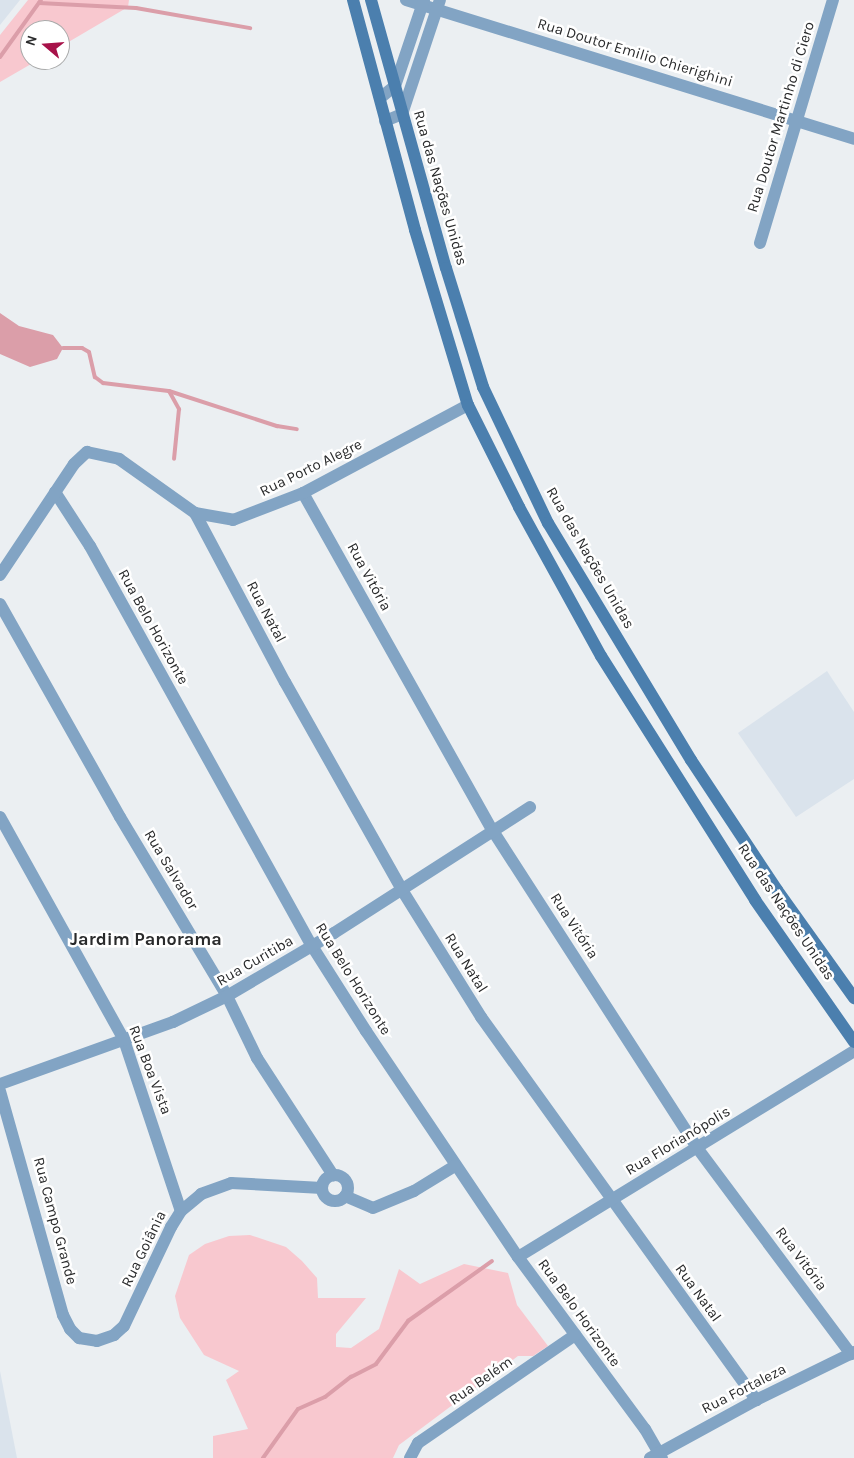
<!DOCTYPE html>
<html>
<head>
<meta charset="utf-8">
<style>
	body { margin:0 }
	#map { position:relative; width:854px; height:1458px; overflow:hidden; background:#ebeff2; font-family:Karla,sans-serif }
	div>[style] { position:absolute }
	.built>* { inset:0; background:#dae3ec }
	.green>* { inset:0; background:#f8c8cf }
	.water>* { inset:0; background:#db9ea9 }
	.stream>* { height:4px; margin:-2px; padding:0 2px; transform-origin:2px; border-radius:2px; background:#db9ea9 }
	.street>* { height:12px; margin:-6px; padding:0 6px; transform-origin:6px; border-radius:6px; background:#82a4c4 }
	.street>.ring { margin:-6px; padding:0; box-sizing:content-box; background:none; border:12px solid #82a4c4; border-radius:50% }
	.secondary>* { height:12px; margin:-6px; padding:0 6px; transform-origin:6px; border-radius:6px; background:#4b7fae }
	span { translate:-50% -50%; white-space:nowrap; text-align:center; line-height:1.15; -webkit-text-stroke:5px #fff; paint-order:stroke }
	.street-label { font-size:15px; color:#292a2b }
	.quarter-label { font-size:18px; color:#292a2b; font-weight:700 }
	.north { position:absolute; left:20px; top:20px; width:50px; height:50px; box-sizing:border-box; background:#fff; border:1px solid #a9aaaa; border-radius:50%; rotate:288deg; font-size:14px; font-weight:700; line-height:20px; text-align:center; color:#292a2b }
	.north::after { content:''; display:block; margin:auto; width:18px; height:22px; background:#a71249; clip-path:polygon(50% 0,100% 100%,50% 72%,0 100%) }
</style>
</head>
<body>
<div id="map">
	<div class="built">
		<div style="clip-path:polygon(0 0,20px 0,0 25px)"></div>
		<div style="clip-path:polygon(827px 671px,854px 712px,854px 779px,796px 817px,738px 733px)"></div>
		<div style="clip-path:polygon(0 1371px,17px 1458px,0 1458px)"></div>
	</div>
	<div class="green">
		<div style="clip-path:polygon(28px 0,129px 0,128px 7px,60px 47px,60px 30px,30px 30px,30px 60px,38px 60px,0 82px,0 35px)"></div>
		<div style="clip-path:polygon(250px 1235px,286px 1247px,302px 1261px,317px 1278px,318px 1298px,366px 1298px,336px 1334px,336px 1347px,351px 1348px,379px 1329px,399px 1269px,420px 1284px,464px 1264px,508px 1273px,517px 1305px,548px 1346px,533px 1356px,518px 1356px,399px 1445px,393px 1458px,213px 1458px,213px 1436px,248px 1429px,226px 1380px,239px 1371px,204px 1355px,180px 1318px,175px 1296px,189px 1255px,205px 1244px,229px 1236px)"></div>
	</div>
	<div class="water">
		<div style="clip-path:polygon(0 313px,19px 326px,53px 335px,63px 348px,57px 359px,30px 367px,0 354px)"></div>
	</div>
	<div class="stream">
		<div style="left:39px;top:3px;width:97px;rotate:3deg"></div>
		<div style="left:136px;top:8px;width:116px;rotate:10deg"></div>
		<div style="left:0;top:57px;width:70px;rotate:-54.3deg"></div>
		<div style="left:63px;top:348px;width:19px"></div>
		<div style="left:82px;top:348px;width:8px;rotate:30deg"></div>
		<div style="left:89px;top:352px;width:26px;rotate:77deg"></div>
		<div style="left:95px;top:377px;width:10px;rotate:37deg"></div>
		<div style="left:103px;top:383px;width:66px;rotate:6.9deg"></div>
		<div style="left:169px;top:391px;width:114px;rotate:18deg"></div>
		<div style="left:277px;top:426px;width:20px;rotate:9deg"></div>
		<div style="left:169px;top:391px;width:21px;rotate:61deg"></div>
		<div style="left:179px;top:409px;width:50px;rotate:95.7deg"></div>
		<div style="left:263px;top:1458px;width:60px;rotate:-54.5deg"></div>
		<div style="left:298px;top:1409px;width:30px;rotate:-24deg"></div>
		<div style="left:325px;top:1397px;width:33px;rotate:-38deg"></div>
		<div style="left:351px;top:1377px;width:28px;rotate:-27deg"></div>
		<div style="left:376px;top:1364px;width:54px;rotate:-53.3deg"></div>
		<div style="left:408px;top:1321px;width:103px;rotate:-35.5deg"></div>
	</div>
	<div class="street">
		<div style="left:406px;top:0;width:469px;rotate:17.2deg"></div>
		<div style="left:380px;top:98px;width:19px;rotate:-39deg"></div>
		<div style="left:395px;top:86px;width:91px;rotate:-71.4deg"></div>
		<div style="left:385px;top:121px;width:18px;rotate:-22deg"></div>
		<div style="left:402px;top:114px;width:120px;rotate:-71.6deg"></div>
		<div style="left:760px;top:243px;width:254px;rotate:-73.3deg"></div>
		<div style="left:55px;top:492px;width:64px;rotate:57.1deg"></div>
		<div style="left:90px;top:546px;width:457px;rotate:61deg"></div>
		<div style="left:312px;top:946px;width:101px;rotate:57.6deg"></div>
		<div style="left:366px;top:1031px;width:272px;rotate:56.1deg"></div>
		<div style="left:518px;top:1257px;width:214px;rotate:53.6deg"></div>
		<div style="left:645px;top:1429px;width:34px;rotate:60deg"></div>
		<div style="left:303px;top:493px;width:388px;rotate:60.7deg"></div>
		<div style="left:493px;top:831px;width:378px;rotate:57.2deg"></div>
		<div style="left:698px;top:1149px;width:256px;rotate:53.3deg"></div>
		<div style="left:195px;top:513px;width:191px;rotate:62deg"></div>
		<div style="left:285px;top:682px;width:239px;rotate:60.6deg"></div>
		<div style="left:402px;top:890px;width:150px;rotate:58.1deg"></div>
		<div style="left:481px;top:1017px;width:472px;rotate:54.3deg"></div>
		<div style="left:0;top:575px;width:133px;rotate:-56.3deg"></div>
		<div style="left:74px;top:464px;width:18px;rotate:-43deg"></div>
		<div style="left:87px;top:452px;width:33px;rotate:12deg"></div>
		<div style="left:119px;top:459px;width:93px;rotate:35.4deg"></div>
		<div style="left:195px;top:513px;width:39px;rotate:10deg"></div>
		<div style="left:233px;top:520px;width:75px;rotate:-21.1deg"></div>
		<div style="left:303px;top:493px;width:187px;rotate:-28.1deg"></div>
		<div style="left:0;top:604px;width:244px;rotate:60.6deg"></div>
		<div style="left:120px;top:817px;width:209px;rotate:59.1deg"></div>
		<div style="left:227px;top:996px;width:69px;rotate:64.2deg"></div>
		<div style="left:257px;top:1058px;width:140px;rotate:57deg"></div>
		<div style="left:0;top:817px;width:255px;rotate:60.9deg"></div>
		<div style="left:124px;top:1040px;width:180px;rotate:71.6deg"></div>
		<div style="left:0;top:1084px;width:184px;rotate:-19.7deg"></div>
		<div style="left:173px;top:1022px;width:60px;rotate:-25.7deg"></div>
		<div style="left:227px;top:996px;width:124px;rotate:-30.5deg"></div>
		<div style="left:334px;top:933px;width:233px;rotate:-32.7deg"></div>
		<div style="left:0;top:1091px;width:233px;rotate:74.3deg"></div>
		<div style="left:63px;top:1315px;width:16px;rotate:63deg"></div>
		<div style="left:70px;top:1329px;width:13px;rotate:45deg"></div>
		<div style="left:79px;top:1338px;width:18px;rotate:9deg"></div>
		<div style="left:97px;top:1341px;width:18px;rotate:-19deg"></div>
		<div style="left:114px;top:1335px;width:13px;rotate:-42deg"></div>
		<div style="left:124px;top:1326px;width:110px;rotate:-64.6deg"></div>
		<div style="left:171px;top:1227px;width:19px;rotate:-58deg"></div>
		<div style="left:181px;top:1211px;width:26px;rotate:-40deg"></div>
		<div style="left:201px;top:1194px;width:32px;rotate:-20deg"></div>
		<div style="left:231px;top:1183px;width:91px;rotate:3.1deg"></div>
		<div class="ring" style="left:322px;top:1175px;width:14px;height:14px"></div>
		<div style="left:345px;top:1196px;width:30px;rotate:23deg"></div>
		<div style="left:373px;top:1208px;width:44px;rotate:-22.5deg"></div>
		<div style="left:414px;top:1191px;width:48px;rotate:-31.4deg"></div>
		<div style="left:518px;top:1257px;width:394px;rotate:-31.5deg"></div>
		<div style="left:410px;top:1458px;width:17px;rotate:-62deg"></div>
		<div style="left:418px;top:1443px;width:191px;rotate:-34.5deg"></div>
		<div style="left:650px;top:1458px;width:121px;rotate:-28.7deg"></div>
		<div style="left:756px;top:1400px;width:109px;rotate:-26.1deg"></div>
	</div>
	<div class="secondary">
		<div style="left:353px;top:0;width:238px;rotate:74.9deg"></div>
		<div style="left:415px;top:230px;width:183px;rotate:73.2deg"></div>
		<div style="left:468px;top:405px;width:114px;rotate:63.4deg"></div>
		<div style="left:519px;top:507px;width:170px;rotate:61.2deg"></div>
		<div style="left:601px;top:656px;width:289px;rotate:57.7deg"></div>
		<div style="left:755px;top:900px;width:173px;rotate:55.1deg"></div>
		<div style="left:371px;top:0;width:278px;rotate:74.4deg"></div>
		<div style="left:446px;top:268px;width:125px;rotate:72.7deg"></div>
		<div style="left:483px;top:387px;width:151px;rotate:64.5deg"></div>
		<div style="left:548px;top:523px;width:277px;rotate:58.9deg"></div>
		<div style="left:691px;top:760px;width:156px;rotate:56.5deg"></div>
		<div style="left:777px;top:890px;width:133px;rotate:54.5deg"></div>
	</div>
	<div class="street-label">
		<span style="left:635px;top:53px;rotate:17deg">Rua Doutor Emilio Chierighini</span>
		<span style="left:781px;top:117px;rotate:-73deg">Rua Doutor Martinho di Ciero</span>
		<span style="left:440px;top:188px;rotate:74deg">Rua das Nações Unidas</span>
		<span style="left:311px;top:468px;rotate:-26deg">Rua Porto Alegre</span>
		<span style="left:590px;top:558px;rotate:60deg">Rua das Nações Unidas</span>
		<span style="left:369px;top:577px;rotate:61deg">Rua Vitória</span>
		<span style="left:266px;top:612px;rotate:62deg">Rua Natal</span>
		<span style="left:153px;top:627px;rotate:61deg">Rua Belo Horizonte</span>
		<span style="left:171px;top:870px;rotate:59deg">Rua Salvador</span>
		<span style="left:786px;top:912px;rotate:56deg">Rua das Nações Unidas</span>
		<span style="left:574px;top:926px;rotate:57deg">Rua Vitória</span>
		<span style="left:255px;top:961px;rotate:-30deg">Rua Curitiba</span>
		<span style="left:466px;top:963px;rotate:58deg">Rua Natal</span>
		<span style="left:353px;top:979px;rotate:58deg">Rua Belo Horizonte</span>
		<span style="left:150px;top:1070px;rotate:69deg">Rua Boa Vista</span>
		<span style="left:678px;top:1141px;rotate:-31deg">Rua Florianópolis</span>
		<span style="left:55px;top:1221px;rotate:75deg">Rua Campo Grande</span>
		<span style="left:144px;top:1249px;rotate:-64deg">Rua Goiânia</span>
		<span style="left:801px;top:1259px;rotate:53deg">Rua Vitória</span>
		<span style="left:698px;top:1293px;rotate:54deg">Rua Natal</span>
		<span style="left:579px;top:1313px;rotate:54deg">Rua Belo Horizonte</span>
		<span style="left:481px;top:1381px;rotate:-35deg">Rua Belém</span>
		<span style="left:744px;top:1389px;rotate:-27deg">Rua Fortaleza</span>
	</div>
	<div class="quarter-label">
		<span style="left:146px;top:939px">Jardim Panorama</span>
	</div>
	<div class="north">N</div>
</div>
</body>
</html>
